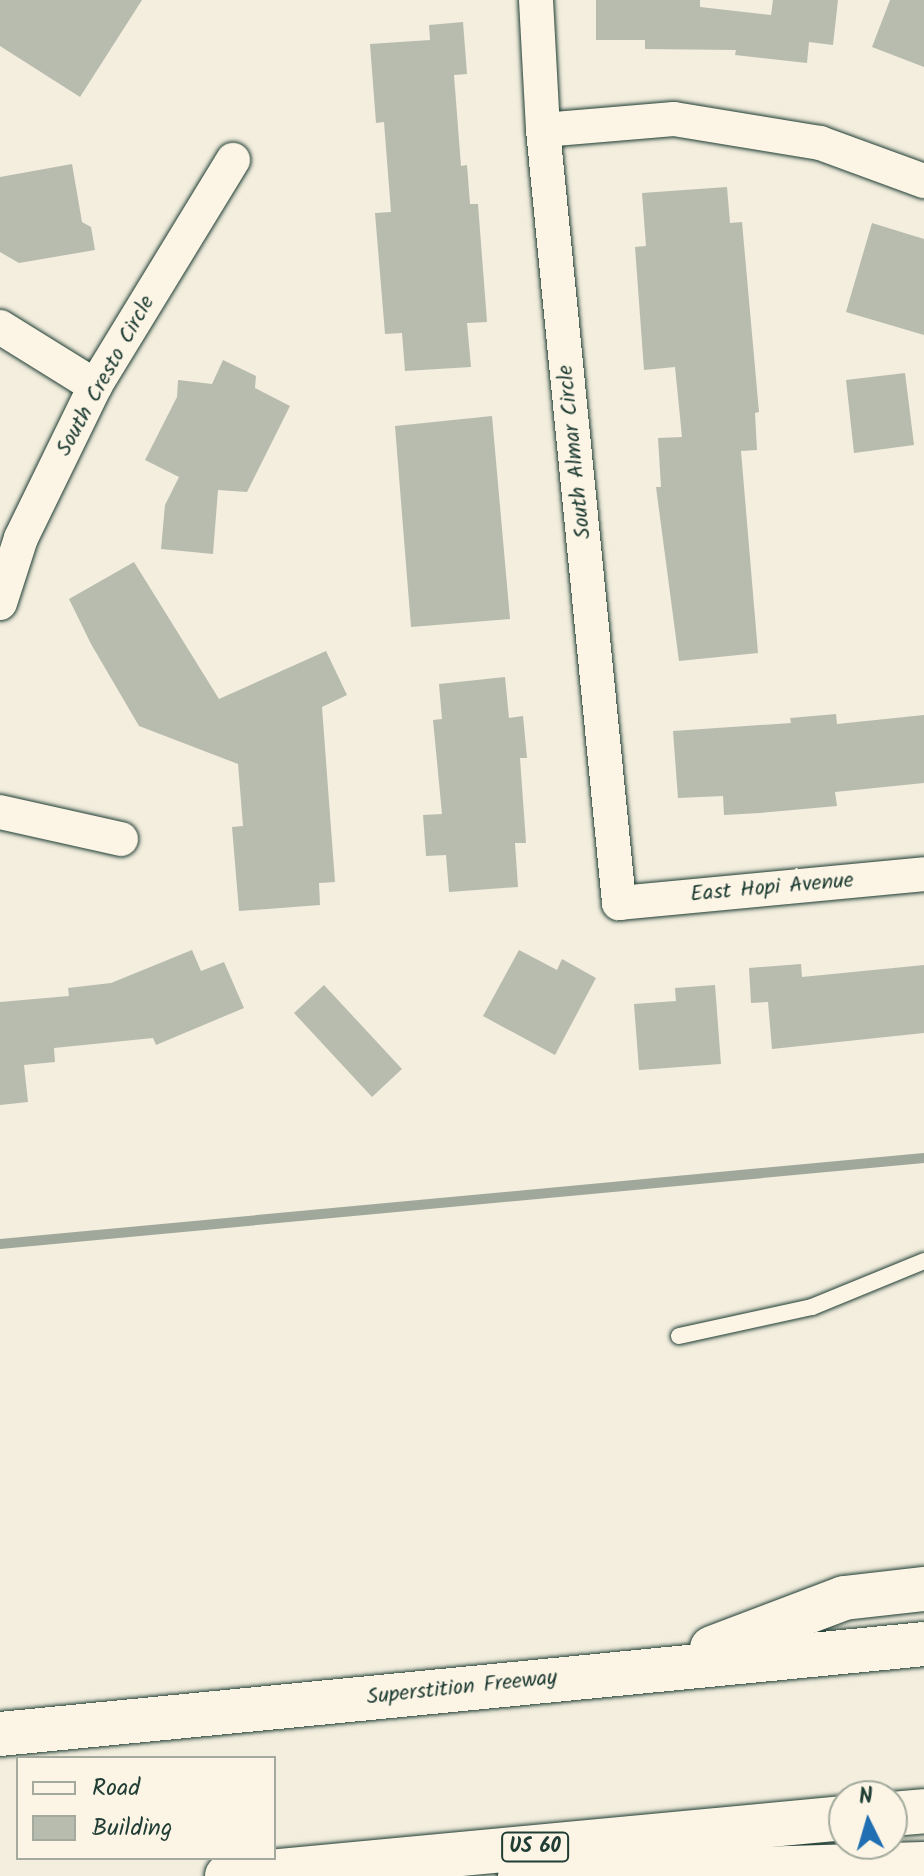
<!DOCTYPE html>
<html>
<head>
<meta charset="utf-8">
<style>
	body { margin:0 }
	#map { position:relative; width:924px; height:1876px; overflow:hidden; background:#f3eede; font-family:Kalam,sans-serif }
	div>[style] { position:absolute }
	.stream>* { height:10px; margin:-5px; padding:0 5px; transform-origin:5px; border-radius:5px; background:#a0a89b }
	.building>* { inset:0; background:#b8bcae }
	.roads { filter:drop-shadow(0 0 2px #1f3d34) drop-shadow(0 0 2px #1f3d34) }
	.service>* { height:16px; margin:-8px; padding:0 8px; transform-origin:8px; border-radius:8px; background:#fcf5e5 }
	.minor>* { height:34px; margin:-17px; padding:0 17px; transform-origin:17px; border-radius:17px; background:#fcf5e5 }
	.motorway>* { height:44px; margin:-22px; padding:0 22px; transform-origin:22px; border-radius:22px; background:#fcf5e5 }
	span { translate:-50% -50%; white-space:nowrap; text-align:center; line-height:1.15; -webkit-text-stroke:8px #fcf5e5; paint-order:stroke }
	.shield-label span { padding:2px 6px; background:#fcf5e5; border:2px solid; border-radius:6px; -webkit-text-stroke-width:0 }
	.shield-label { font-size:20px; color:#1f3d34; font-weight:700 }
	.street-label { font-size:22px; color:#1f3d34 }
	.legend { position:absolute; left:16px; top:1756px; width:260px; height:104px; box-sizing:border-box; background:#fcf5e5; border:2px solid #a4ab9e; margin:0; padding:10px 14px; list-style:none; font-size:24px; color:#1f3d34 }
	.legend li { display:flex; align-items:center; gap:16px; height:40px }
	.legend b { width:40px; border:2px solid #a4ab9e }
	.north { position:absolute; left:828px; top:1780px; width:80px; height:80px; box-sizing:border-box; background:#fcf5e5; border:2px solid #a4ab9e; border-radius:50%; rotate:355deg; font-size:22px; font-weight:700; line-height:32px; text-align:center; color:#1f3d34 }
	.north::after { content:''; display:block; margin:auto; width:28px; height:36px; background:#1f6fb2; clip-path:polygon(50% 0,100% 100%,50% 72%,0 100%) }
</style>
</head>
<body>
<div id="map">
	<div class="stream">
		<div style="left:0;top:1244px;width:928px;rotate:-5.32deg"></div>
	</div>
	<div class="building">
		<div style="clip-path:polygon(0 0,142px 0,80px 97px,0 46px)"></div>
		<div style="clip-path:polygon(596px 0,700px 0,700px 7px,771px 15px,773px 0,838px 0,833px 45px,809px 42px,807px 63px,735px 55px,736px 50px,645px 49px,645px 40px,596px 40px)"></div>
		<div style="clip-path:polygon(890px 0,924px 0,924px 67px,872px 47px)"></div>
		<div style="clip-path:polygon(463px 22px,467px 74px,454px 75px,461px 166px,467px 165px,470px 204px,478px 204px,487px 322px,467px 323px,471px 367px,405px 371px,402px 333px,385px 334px,375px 213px,391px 212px,384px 122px,376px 123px,370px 44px,430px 40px,429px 25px)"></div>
		<div style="clip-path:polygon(72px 164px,82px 222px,91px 227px,95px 250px,19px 263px,0 252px,0 177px)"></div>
		<div style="clip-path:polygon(727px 187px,730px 223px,742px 222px,759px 412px,755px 413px,757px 450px,741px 451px,758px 653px,679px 661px,656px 487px,661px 487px,658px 438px,682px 437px,675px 367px,644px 370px,635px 247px,646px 246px,642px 193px)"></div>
		<div style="clip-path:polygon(872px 223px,924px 239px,924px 335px,846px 312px)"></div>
		<div style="clip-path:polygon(223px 360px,256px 376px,255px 388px,290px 406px,247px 492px,218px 490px,213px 554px,161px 549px,165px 505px,179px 477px,145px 460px,177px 397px,178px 380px,212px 384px)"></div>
		<div style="clip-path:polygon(905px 373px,914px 445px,854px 453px,846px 380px)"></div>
		<div style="clip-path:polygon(492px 416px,510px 619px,411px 627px,395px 426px)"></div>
		<div style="clip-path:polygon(134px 562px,219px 699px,326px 651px,347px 695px,322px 707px,335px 882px,319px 883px,320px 905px,239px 911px,232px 827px,243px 826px,238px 764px,139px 726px,91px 644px,69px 599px)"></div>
		<div style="clip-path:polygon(505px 677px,509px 718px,523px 716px,527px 758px,520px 758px,526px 843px,515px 843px,518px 887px,449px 892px,446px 855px,426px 856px,423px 815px,442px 814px,433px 720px,442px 719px,439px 684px)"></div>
		<div style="clip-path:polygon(836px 714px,837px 724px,924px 715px,924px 783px,835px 792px,837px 806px,760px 813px,724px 815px,723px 796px,678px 798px,673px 731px,791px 723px,790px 718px)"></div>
		<div style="clip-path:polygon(192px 950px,201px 971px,224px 962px,244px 1008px,156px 1045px,153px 1038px,54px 1048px,55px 1062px,24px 1065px,28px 1102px,0 1105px,0 1002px,69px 996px,68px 988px,111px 983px)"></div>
		<div style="clip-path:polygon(519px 950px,557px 970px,562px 959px,596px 978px,555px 1055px,483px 1016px)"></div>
		<div style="clip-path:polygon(801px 964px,802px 977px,924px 965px,924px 1033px,772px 1049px,768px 1002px,751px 1003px,749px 968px)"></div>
		<div style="clip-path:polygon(324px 985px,402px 1069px,372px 1097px,294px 1013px)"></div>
		<div style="clip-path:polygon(715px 985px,721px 1064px,639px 1070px,634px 1004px,676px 1001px,675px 988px)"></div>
	</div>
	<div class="roads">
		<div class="service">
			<div style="left:679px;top:1336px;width:136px;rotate:-12.3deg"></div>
			<div style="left:812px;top:1307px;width:121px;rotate:-22.3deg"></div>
		</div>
		<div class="minor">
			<div style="left:536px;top:0;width:130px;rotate:86.9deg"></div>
			<div style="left:543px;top:130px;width:777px;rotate:84.38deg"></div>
			<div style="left:619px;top:903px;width:306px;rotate:-5.4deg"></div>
			<div style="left:543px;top:130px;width:131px;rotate:-4.8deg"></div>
			<div style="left:674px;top:119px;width:148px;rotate:9.3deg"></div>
			<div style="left:820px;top:143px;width:111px;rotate:20.1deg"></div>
			<div style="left:0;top:327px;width:112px;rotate:31.8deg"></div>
			<div style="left:0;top:603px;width:68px;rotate:-72.1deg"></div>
			<div style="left:21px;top:538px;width:169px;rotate:-64deg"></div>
			<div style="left:95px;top:386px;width:265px;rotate:-58.6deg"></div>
			<div style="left:0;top:812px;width:124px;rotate:12.6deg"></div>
		</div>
		<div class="motorway">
			<div style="left:712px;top:1648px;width:141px;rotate:-20.7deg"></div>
			<div style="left:844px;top:1598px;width:81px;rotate:-6.4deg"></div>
			<div style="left:0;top:1734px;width:928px;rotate:-5.56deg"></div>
			<div style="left:892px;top:1814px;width:32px;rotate:-5deg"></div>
			<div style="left:227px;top:1876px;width:620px;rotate:-5.37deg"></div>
			<div style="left:520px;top:1876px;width:404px;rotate:-1.7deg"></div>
		</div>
	</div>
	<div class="shield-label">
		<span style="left:535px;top:1847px">US 60</span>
	</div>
	<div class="street-label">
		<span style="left:106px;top:376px;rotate:-61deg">South Cresto Circle</span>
		<span style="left:575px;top:452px;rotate:-96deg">South Almar Circle</span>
		<span style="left:772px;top:888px;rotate:-5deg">East Hopi Avenue</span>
		<span style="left:462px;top:1688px;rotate:-6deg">Superstition Freeway</span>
	</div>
	<ul class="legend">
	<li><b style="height:10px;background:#fcf5e5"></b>Road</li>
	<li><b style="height:22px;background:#b8bcae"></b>Building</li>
	</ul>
	<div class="north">N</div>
</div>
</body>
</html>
